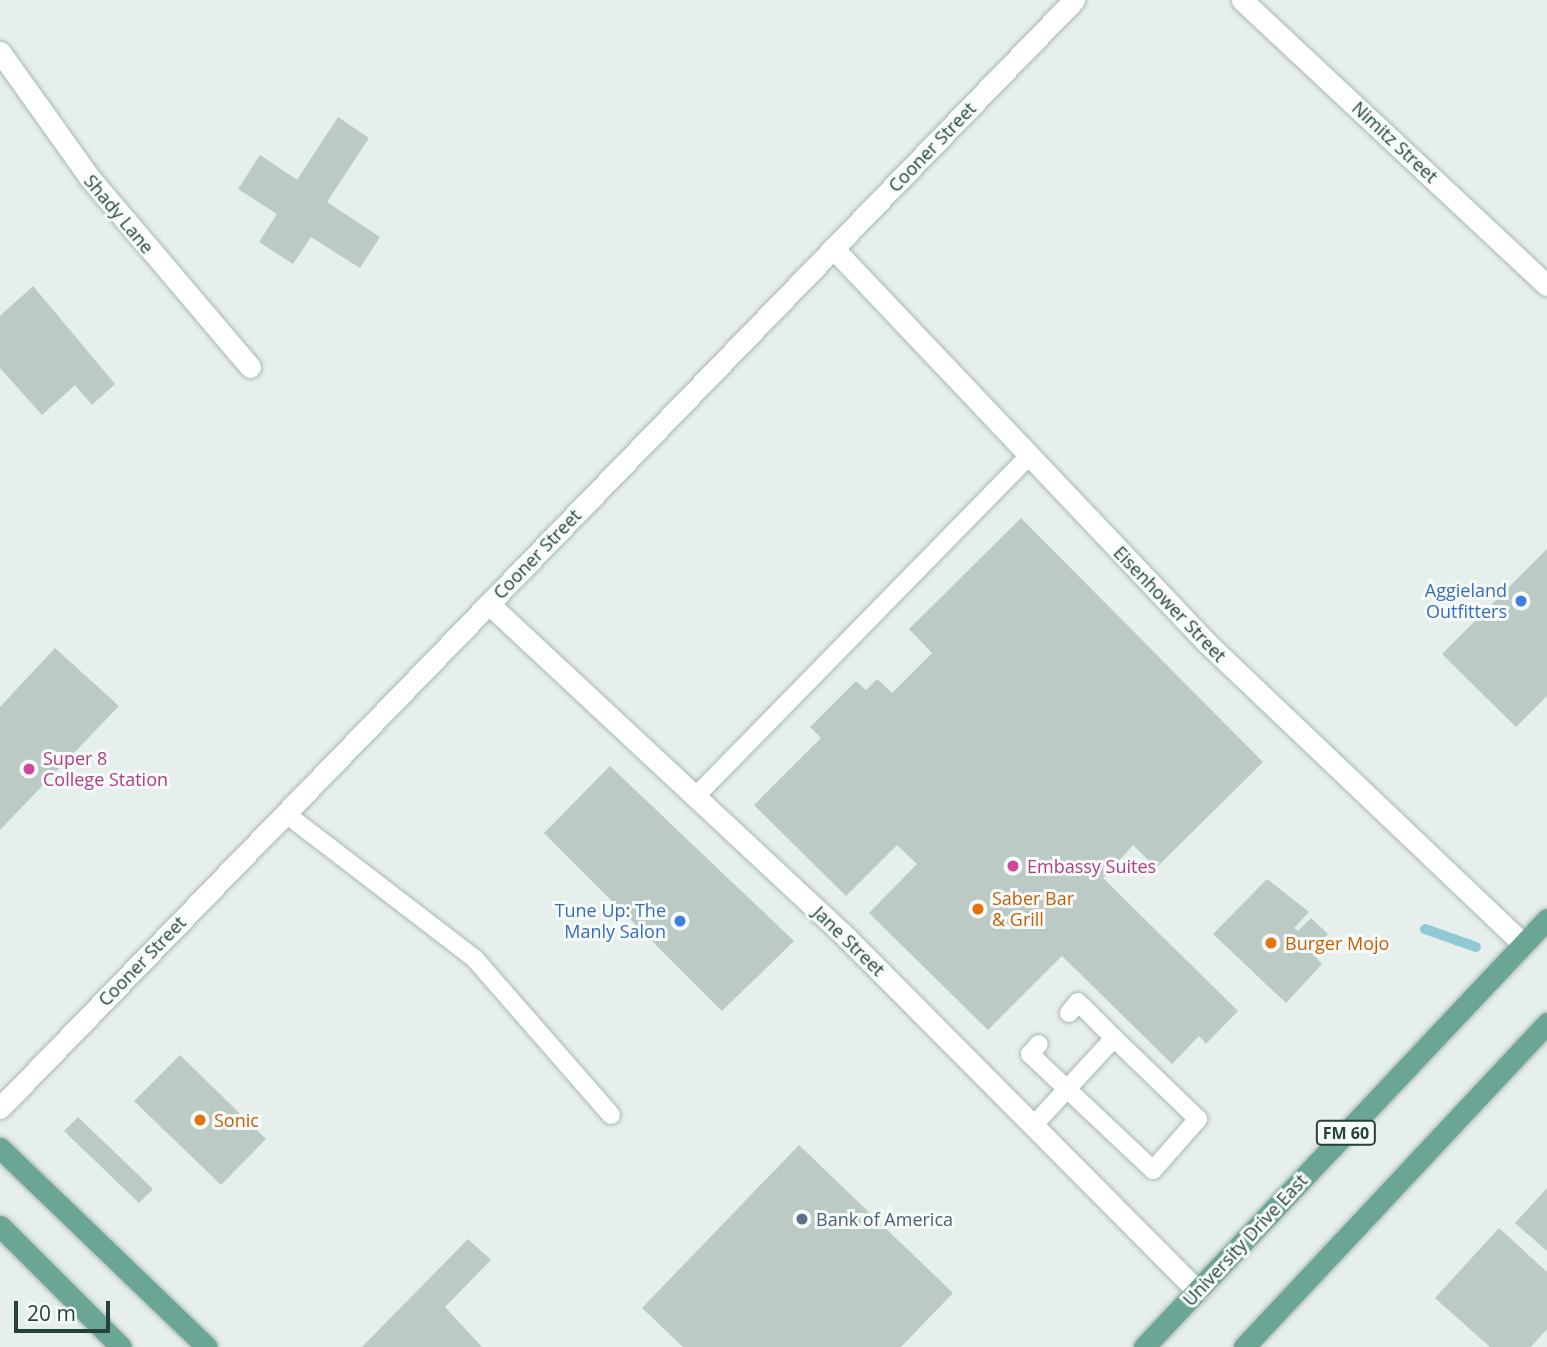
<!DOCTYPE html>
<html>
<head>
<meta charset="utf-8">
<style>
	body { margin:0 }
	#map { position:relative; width:1547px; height:1347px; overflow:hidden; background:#e6efeb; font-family:"Open Sans",sans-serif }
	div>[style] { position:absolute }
	.stream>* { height:10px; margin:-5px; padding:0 5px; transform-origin:5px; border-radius:5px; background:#8ec9d4 }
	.building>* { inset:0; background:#bbcac4 }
	.roads { filter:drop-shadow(0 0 2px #a8b8b2) drop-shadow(0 0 2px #a8b8b2) }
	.lane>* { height:18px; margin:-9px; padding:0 9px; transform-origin:9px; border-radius:9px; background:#fff }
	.street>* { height:21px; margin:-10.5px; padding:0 10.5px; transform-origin:10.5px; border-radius:10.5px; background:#fff }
	.primary>* { height:21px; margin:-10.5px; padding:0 10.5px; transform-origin:10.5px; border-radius:10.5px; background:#6aa596 }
	.dots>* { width:19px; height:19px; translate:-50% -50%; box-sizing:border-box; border:4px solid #f7fbf9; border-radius:50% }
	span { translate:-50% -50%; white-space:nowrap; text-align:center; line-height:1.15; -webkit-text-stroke:6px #f7fbf9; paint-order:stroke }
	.shield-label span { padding:2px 5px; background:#f7fbf9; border:2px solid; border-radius:5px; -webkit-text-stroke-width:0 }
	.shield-label { font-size:16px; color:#24423a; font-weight:700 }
	.street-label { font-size:18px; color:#24423a }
	.shop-label { font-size:18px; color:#366cbe }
	.right { translate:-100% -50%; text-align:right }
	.hotel-label { font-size:18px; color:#b23c85 }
	.left { translate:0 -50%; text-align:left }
	.food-label { font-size:18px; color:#c56008 }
	.service-label { font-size:18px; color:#4e5e75 }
	.scale { position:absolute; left:14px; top:1301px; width:96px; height:32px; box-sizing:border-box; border:4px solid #24423a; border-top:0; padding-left:9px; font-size:21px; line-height:24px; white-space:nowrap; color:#24423a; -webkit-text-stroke:5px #f7fbf9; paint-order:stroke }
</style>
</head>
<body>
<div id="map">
	<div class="stream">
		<div style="left:1425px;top:929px;width:54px;rotate:19.4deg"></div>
	</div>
	<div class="building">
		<div style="clip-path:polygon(338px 117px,369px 138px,327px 202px,380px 237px,360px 268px,311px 237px,293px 264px,259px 242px,277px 214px,238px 189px,260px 155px,297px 180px)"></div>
		<div style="clip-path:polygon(33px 286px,115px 384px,92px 405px,75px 385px,42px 415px,0 368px,0 316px)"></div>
		<div style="clip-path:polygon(1021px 518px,1263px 762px,1156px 868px,1133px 845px,1103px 878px,1238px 1011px,1206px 1044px,1199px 1036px,1172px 1064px,1062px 956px,988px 1030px,869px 913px,917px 864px,897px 845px,846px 896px,754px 805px,821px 738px,810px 727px,856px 681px,866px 690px,877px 679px,892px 693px,932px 653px,909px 629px)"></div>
		<div style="clip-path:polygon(1547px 549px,1547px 696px,1516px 727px,1442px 654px)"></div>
		<div style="clip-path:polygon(55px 648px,119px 706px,0 830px,0 707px)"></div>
		<div style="clip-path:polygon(610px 766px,794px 941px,722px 1011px,544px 833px)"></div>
		<div style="clip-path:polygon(1267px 879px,1309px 912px,1294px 928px,1298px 931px,1311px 918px,1328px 934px,1311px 952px,1322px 964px,1286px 1003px,1213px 934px)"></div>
		<div style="clip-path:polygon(180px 1055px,266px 1139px,221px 1185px,134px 1101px)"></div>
		<div style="clip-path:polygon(78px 1117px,153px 1189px,139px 1203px,64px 1131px)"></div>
		<div style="clip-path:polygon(799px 1145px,953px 1293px,901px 1347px,683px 1347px,642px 1308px)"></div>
		<div style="clip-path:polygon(1547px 1188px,1547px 1251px,1515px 1223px)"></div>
		<div style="clip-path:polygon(1499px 1228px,1547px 1272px,1547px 1329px,1531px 1347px,1490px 1347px,1435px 1298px)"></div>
		<div style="clip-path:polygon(468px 1239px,491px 1260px,445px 1307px,482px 1347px,362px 1347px)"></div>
	</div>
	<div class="roads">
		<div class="lane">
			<div style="left:696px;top:796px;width:476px;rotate:-45.6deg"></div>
			<div style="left:285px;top:813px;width:240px;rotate:37.5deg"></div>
			<div style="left:475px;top:959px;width:207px;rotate:48.9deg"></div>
			<div style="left:1069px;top:1013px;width:14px;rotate:-51deg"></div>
			<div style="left:1078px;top:1002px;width:51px;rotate:45deg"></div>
			<div style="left:1114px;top:1038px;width:117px;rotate:44deg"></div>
			<div style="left:1198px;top:1119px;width:68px;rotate:131.4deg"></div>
			<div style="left:1153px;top:1170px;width:118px;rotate:-136.7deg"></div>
			<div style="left:1067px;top:1089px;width:69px;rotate:-47.3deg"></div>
			<div style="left:1033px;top:1126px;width:50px;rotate:-47.4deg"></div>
			<div style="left:1067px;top:1089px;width:51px;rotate:-136.6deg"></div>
			<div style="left:1030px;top:1054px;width:13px;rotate:-48deg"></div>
		</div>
		<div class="street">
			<div style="left:1242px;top:0;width:417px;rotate:43.1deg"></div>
			<div style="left:0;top:52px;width:153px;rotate:54.5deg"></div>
			<div style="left:89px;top:177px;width:249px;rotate:49.7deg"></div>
			<div style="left:833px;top:248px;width:544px;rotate:46.56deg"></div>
			<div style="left:1207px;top:643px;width:436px;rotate:43.6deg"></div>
			<div style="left:489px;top:604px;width:488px;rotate:43deg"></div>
			<div style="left:846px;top:937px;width:499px;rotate:45.2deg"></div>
			<div style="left:0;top:1108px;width:1543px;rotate:-45.89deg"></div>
		</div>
		<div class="primary">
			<div style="left:0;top:1148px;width:287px;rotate:43.9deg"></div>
			<div style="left:0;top:1226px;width:171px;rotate:45deg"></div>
			<div style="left:1144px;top:1347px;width:588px;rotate:-46.72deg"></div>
			<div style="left:1244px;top:1347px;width:444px;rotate:-46.9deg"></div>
		</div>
	</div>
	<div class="dots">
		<div style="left:1521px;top:601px;background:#3f7fe0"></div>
		<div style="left:29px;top:769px;background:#d1479c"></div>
		<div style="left:1013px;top:866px;background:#d1479c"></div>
		<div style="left:978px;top:909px;background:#e8710a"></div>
		<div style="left:680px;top:921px;background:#3f7fe0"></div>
		<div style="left:1271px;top:943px;background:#e8710a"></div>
		<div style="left:200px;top:1120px;background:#e8710a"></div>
		<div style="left:802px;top:1219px;background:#5c6f8a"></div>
	</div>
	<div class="shield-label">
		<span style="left:1346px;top:1133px">FM 60</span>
	</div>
	<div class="street-label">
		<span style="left:1395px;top:142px;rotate:43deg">Nimitz Street</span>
		<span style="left:932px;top:147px;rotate:-46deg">Cooner Street</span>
		<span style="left:119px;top:214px;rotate:50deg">Shady Lane</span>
		<span style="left:537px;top:554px;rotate:-46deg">Cooner Street</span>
		<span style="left:1170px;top:604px;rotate:46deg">Eisenhower Street</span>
		<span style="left:849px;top:941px;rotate:44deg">Jane Street</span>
		<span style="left:142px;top:961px;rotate:-46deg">Cooner Street</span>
		<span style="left:1245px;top:1240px;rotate:-47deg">University Drive East</span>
	</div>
	<div class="shop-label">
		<span class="right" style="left:1507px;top:601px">Aggieland<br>Outfitters</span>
		<span class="right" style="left:666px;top:921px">Tune Up: The<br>Manly Salon</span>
	</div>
	<div class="hotel-label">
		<span class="left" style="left:43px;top:769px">Super 8<br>College Station</span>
		<span class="left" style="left:1027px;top:866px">Embassy Suites</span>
	</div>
	<div class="food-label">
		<span class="left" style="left:992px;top:909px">Saber Bar<br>&amp; Grill</span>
		<span class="left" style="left:1285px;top:943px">Burger Mojo</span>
		<span class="left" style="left:214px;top:1120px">Sonic</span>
	</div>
	<div class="service-label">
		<span class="left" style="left:816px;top:1219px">Bank of America</span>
	</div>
	<div class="scale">20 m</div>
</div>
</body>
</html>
